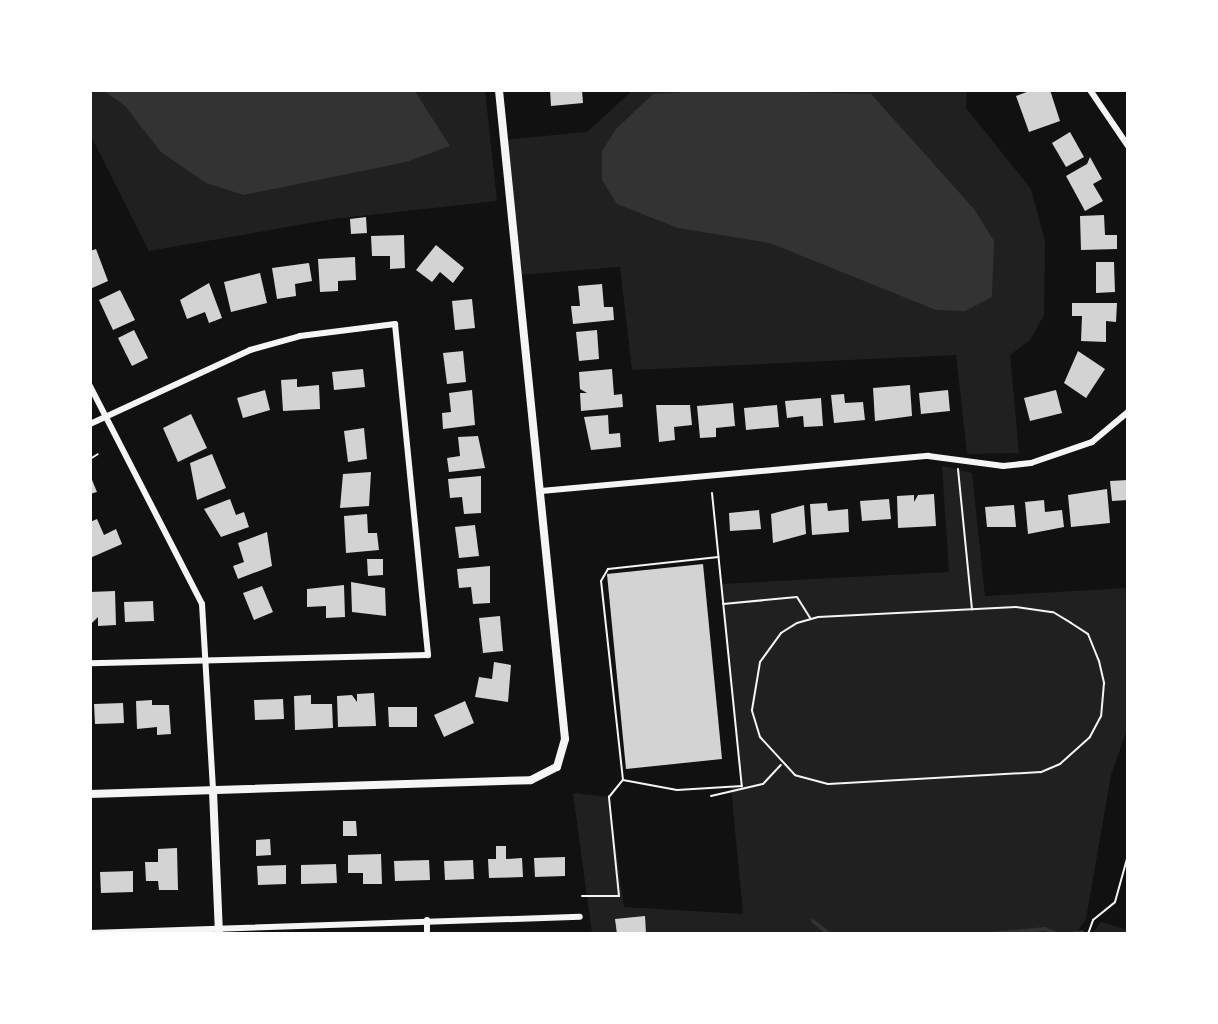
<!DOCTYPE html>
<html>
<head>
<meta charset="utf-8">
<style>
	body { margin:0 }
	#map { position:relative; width:1218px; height:1024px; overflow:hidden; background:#111; font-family:"DejaVu Sans",sans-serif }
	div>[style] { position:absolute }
	.green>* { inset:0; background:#202020 }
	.water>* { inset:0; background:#333 }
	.stream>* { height:4px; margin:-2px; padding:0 2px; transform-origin:2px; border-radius:2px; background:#333 }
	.building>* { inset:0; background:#d3d3d3 }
	.path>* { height:2px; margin:-1px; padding:0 1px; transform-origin:1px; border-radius:1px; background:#f5f5f5 }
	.minor>* { height:6px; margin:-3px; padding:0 3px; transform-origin:3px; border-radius:3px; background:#f5f5f5 }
	.tertiary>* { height:8px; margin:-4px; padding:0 4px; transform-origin:4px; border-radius:4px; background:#f5f5f5 }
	span { translate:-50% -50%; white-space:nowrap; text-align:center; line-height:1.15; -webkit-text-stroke:4.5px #fff; paint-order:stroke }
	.frame { position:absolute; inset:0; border:92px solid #fff; pointer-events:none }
</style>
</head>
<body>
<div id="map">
	<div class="green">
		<div style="clip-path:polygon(90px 90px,485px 90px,497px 201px,333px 219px,149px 251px,90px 134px)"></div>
		<div style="clip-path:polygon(633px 90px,967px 90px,966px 108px,1031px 189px,1045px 241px,1044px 315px,1030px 340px,1010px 355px,1019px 453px,967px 454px,956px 355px,632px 370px,620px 267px,518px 275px,504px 140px,587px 132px)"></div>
		<div style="clip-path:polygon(942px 466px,972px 473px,985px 596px,1128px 588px,1128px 727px,1111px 775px,1086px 919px,1075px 934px,592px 934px,573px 793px,609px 797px,624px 907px,743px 914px,731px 787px,741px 786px,721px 584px,949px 572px)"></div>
		<div style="clip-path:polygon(1101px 922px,1128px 930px,1128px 934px,1092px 934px)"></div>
	</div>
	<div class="water">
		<div style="clip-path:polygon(103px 90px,414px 90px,450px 146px,406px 162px,244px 195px,206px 183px,161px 152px,125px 106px)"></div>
		<div style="clip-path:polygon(712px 90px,871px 94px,974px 209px,994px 241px,992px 297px,965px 311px,936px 310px,770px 243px,678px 228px,617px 204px,602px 180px,602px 151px,616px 129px,653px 94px)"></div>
	</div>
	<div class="stream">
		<div style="left:813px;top:921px;width:21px;rotate:39deg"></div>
		<div style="left:990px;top:934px;width:55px;rotate:-5.2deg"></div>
		<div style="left:1045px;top:929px;width:13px;rotate:23deg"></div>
		<div style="left:1072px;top:934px;width:10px;rotate:-11deg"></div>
		<div style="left:1099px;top:934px;width:1px"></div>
	</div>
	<div class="building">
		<div style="clip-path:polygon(550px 90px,582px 90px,583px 103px,551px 106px)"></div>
		<div style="clip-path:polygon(1032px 90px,1050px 90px,1060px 121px,1029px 132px,1016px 96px)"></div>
		<div style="clip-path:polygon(1070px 132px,1084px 157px,1066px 167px,1052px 143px)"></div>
		<div style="clip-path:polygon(1090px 157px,1102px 179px,1093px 184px,1103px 201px,1085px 211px,1066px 176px,1087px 164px)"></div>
		<div style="clip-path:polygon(1104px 215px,1105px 235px,1117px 235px,1117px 249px,1081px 250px,1080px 216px)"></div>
		<div style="clip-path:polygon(366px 217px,367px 233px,351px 234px,350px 219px)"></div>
		<div style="clip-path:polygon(404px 235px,405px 268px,390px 269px,390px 256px,372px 256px,371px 236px)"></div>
		<div style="clip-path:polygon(436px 245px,464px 268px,453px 283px,440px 272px,432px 282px,416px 270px)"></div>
		<div style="clip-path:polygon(96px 249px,108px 281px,90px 289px,90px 251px)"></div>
		<div style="clip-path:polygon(355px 257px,356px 280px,338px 281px,338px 291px,320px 292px,318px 259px)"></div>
		<div style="clip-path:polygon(1096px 262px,1114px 262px,1115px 292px,1096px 293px)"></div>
		<div style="clip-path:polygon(309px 263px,312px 281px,295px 284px,296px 296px,277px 299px,272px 268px)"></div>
		<div style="clip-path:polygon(260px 273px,267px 303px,231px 312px,224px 282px)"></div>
		<div style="clip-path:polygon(209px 283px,222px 318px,209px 323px,205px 312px,187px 319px,180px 300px)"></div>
		<div style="clip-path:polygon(602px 284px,604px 307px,613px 307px,614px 320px,573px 324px,571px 306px,580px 306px,578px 286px)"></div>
		<div style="clip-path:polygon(120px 290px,135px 320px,113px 330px,99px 300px)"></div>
		<div style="clip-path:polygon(472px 299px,475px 328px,455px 330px,452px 301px)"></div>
		<div style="clip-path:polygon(1072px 303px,1117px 303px,1116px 322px,1106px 321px,1106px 342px,1081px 341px,1082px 316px,1072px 316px)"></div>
		<div style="clip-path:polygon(134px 330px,148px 358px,132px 366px,118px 338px)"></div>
		<div style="clip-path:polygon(597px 330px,599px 359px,579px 361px,576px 332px)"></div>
		<div style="clip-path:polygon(463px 351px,466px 382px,447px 384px,443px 353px)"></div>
		<div style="clip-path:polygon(1078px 351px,1105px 369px,1086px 398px,1064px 383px)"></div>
		<div style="clip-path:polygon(363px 369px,365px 387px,334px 390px,332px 372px)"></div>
		<div style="clip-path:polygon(612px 369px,614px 395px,622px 394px,623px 407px,581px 411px,580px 393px,587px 393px,580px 389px,579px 372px)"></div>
		<div style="clip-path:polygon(297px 379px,297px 387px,319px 385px,320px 409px,283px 411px,281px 380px)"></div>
		<div style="clip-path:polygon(910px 385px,912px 416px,875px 421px,873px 388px)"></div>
		<div style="clip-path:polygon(265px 390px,270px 410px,243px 418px,237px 398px)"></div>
		<div style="clip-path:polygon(472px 390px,475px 425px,443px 429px,442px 413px,451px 412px,449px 393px)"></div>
		<div style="clip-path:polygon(948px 390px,950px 411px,921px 414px,919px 393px)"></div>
		<div style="clip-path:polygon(1056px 390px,1062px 413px,1030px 421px,1024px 398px)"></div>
		<div style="clip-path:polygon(844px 394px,845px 403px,863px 402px,865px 420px,834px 423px,831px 395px)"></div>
		<div style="clip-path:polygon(821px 398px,823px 426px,804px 427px,803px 416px,787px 418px,785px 401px)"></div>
		<div style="clip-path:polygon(733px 403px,735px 426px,716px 428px,716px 437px,700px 438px,697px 406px)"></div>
		<div style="clip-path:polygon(656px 405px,690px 405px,692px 425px,674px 427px,675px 440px,659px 442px)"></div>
		<div style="clip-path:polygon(777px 405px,779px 427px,746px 430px,744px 408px)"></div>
		<div style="clip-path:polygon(191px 414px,207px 448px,178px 462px,163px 428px)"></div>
		<div style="clip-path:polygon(608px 415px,609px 434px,620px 433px,621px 447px,591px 450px,584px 417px)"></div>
		<div style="clip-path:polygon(364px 428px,367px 459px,348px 462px,344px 431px)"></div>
		<div style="clip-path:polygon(478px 436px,485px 468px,449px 472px,447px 458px,460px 456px,458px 437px)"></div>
		<div style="clip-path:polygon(212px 454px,226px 488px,197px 500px,190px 463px)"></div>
		<div style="clip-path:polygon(371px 472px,369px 506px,340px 508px,343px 474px)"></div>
		<div style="clip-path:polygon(90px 475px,97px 492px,90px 494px)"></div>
		<div style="clip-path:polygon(481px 476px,481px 513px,464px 514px,462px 497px,450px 498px,448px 479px)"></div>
		<div style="clip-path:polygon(1128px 480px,1128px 500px,1112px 501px,1110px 481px)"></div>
		<div style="clip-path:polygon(1107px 489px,1110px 523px,1071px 527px,1068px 495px)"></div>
		<div style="clip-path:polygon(934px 494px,936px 526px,898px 528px,897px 496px,914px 495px,914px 502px,918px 495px)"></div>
		<div style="clip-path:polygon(230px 499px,236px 515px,244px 512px,249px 527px,221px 537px,204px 509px)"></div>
		<div style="clip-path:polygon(889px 499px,891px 519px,862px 521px,860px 501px)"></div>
		<div style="clip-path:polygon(1044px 500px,1045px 512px,1062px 510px,1064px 527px,1028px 534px,1025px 502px)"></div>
		<div style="clip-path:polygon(827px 503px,828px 511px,848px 509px,849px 532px,812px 535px,810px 504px)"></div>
		<div style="clip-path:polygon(804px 505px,806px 534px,773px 543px,771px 514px)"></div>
		<div style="clip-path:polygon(1014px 505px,1016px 527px,987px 527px,985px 507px)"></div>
		<div style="clip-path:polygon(759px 510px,761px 529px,730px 531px,729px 513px)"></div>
		<div style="clip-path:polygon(367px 514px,368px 533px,377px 533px,379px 550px,346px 553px,344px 516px)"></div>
		<div style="clip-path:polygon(97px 519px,104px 535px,116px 529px,122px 544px,90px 558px,90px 522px)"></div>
		<div style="clip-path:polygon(475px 525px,479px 556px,459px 558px,455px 527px)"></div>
		<div style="clip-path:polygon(267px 532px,272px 566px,238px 579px,233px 566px,244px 562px,238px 543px)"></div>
		<div style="clip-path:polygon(367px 559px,383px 559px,383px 575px,368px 576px)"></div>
		<div style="clip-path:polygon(703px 564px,722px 759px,626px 769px,607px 574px)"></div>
		<div style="clip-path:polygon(490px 566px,490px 603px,473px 604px,471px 587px,459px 588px,457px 569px)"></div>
		<div style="clip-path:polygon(351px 582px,385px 588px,386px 616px,352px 612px)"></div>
		<div style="clip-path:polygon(344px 585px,345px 617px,326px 618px,326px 606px,307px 607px,307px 589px)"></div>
		<div style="clip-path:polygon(262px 586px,273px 612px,254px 620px,243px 593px)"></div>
		<div style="clip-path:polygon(115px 591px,116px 625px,98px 626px,98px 617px,90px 625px,90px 592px)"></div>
		<div style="clip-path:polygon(153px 601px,154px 621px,125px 622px,124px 602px)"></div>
		<div style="clip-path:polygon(500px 616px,503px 651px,483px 653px,479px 618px)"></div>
		<div style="clip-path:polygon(494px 662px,511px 665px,508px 702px,475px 697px,479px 677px,492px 679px)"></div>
		<div style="clip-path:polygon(374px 693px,376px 726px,338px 727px,337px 696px,352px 695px,357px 702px,357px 694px)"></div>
		<div style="clip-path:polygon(311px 695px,311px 704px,332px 704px,333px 728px,295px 730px,294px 696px)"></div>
		<div style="clip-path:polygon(283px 699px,284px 719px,255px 720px,254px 700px)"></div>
		<div style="clip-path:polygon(152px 700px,152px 705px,169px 705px,171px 734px,157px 735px,157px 727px,137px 729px,136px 701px)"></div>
		<div style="clip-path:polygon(465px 701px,474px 723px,444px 737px,434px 715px)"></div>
		<div style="clip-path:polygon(123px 703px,124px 723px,95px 724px,94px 704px)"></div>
		<div style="clip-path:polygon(388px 707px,417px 707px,417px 727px,389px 727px)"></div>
		<div style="clip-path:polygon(343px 821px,356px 821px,357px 836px,343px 836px)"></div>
		<div style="clip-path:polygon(270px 839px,271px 855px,256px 856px,256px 840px)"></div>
		<div style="clip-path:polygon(496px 846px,506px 846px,506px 859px,522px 858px,523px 877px,489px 878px,488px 859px,496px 859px)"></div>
		<div style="clip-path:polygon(177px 848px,178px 890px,159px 890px,158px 881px,146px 881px,145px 862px,158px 862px,158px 849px)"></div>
		<div style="clip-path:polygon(381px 854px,382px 884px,363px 884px,363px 873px,348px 873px,348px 855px)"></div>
		<div style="clip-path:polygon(565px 857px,565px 876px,535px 877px,534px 858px)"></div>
		<div style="clip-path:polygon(429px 860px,430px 880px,395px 881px,394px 861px)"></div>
		<div style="clip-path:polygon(473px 860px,474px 879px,445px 880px,444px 861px)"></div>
		<div style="clip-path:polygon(336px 864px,337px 883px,301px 884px,301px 865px)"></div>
		<div style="clip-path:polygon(286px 865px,286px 884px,258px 885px,257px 866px)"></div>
		<div style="clip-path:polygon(133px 871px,133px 892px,101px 893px,100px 872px)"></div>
		<div style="clip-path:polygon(645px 916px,646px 933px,617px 934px,615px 919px)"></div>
	</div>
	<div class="path">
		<div style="left:90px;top:459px;width:9px;rotate:-32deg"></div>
		<div style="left:958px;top:469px;width:141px;rotate:84.3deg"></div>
		<div style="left:712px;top:493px;width:295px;rotate:84.2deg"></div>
		<div style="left:742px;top:786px;width:65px;rotate:176.5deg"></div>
		<div style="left:677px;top:790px;width:55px;rotate:-169.5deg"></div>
		<div style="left:623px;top:780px;width:200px;rotate:-96.3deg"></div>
		<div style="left:601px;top:581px;width:14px;rotate:-60deg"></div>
		<div style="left:608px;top:569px;width:111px;rotate:-6.2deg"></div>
		<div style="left:723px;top:604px;width:74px;rotate:-5.4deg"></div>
		<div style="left:797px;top:597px;width:26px;rotate:58deg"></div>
		<div style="left:1016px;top:607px;width:37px;rotate:8deg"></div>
		<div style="left:1053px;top:612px;width:21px;rotate:31deg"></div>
		<div style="left:1071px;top:623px;width:20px;rotate:33deg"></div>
		<div style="left:1088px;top:634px;width:29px;rotate:68deg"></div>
		<div style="left:1099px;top:661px;width:23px;rotate:77deg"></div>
		<div style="left:1104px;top:683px;width:33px;rotate:95deg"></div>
		<div style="left:1101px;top:716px;width:24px;rotate:118deg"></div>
		<div style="left:1090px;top:737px;width:40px;rotate:138deg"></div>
		<div style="left:1060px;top:764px;width:21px;rotate:157deg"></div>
		<div style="left:1041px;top:772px;width:213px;rotate:176.8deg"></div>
		<div style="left:828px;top:784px;width:34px;rotate:-165deg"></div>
		<div style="left:795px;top:775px;width:52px;rotate:-132.6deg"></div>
		<div style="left:760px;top:737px;width:28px;rotate:-107deg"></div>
		<div style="left:752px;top:710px;width:49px;rotate:-80.5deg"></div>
		<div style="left:760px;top:662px;width:36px;rotate:-54deg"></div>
		<div style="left:781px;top:633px;width:19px;rotate:-32deg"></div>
		<div style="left:797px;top:623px;width:22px;rotate:-16deg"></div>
		<div style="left:818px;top:617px;width:198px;rotate:-2.9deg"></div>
		<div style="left:711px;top:796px;width:53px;rotate:-13deg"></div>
		<div style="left:763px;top:784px;width:26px;rotate:-47deg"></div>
		<div style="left:582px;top:896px;width:37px"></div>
		<div style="left:619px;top:896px;width:100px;rotate:-95.8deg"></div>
		<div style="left:609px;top:797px;width:22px;rotate:-51deg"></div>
		<div style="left:1088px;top:934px;width:15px;rotate:-70deg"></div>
		<div style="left:1093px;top:920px;width:28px;rotate:-39deg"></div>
		<div style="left:1115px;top:902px;width:49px;rotate:-74.5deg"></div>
	</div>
	<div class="minor">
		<div style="left:1090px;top:90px;width:68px;rotate:55.8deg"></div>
		<div style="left:90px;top:386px;width:245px;rotate:62.8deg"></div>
		<div style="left:202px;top:604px;width:187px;rotate:86.6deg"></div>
		<div style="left:90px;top:424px;width:176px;rotate:-24.8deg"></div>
		<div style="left:250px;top:350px;width:52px;rotate:-15.6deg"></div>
		<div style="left:300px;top:336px;width:96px;rotate:-7.2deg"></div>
		<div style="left:395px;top:324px;width:333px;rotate:84.3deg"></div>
		<div style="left:428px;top:655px;width:338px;rotate:178.6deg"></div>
		<div style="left:541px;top:491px;width:389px;rotate:-5.2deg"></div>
		<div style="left:928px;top:456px;width:76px;rotate:7.6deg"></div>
		<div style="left:1003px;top:466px;width:28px;rotate:-6deg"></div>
		<div style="left:1031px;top:463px;width:65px;rotate:-19deg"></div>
		<div style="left:1092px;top:442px;width:47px;rotate:-39.8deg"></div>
		<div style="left:427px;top:920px;width:14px;rotate:90deg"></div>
		<div style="left:90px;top:933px;width:490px;rotate:-1.9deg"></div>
	</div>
	<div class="tertiary">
		<div style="left:213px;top:791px;width:143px;rotate:87.6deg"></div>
		<div style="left:90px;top:794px;width:441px;rotate:-1.8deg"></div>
		<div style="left:531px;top:780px;width:29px;rotate:-27deg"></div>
		<div style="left:557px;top:767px;width:29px;rotate:-74deg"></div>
		<div style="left:565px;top:739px;width:652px;rotate:-95.81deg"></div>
	</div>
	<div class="frame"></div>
</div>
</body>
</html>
